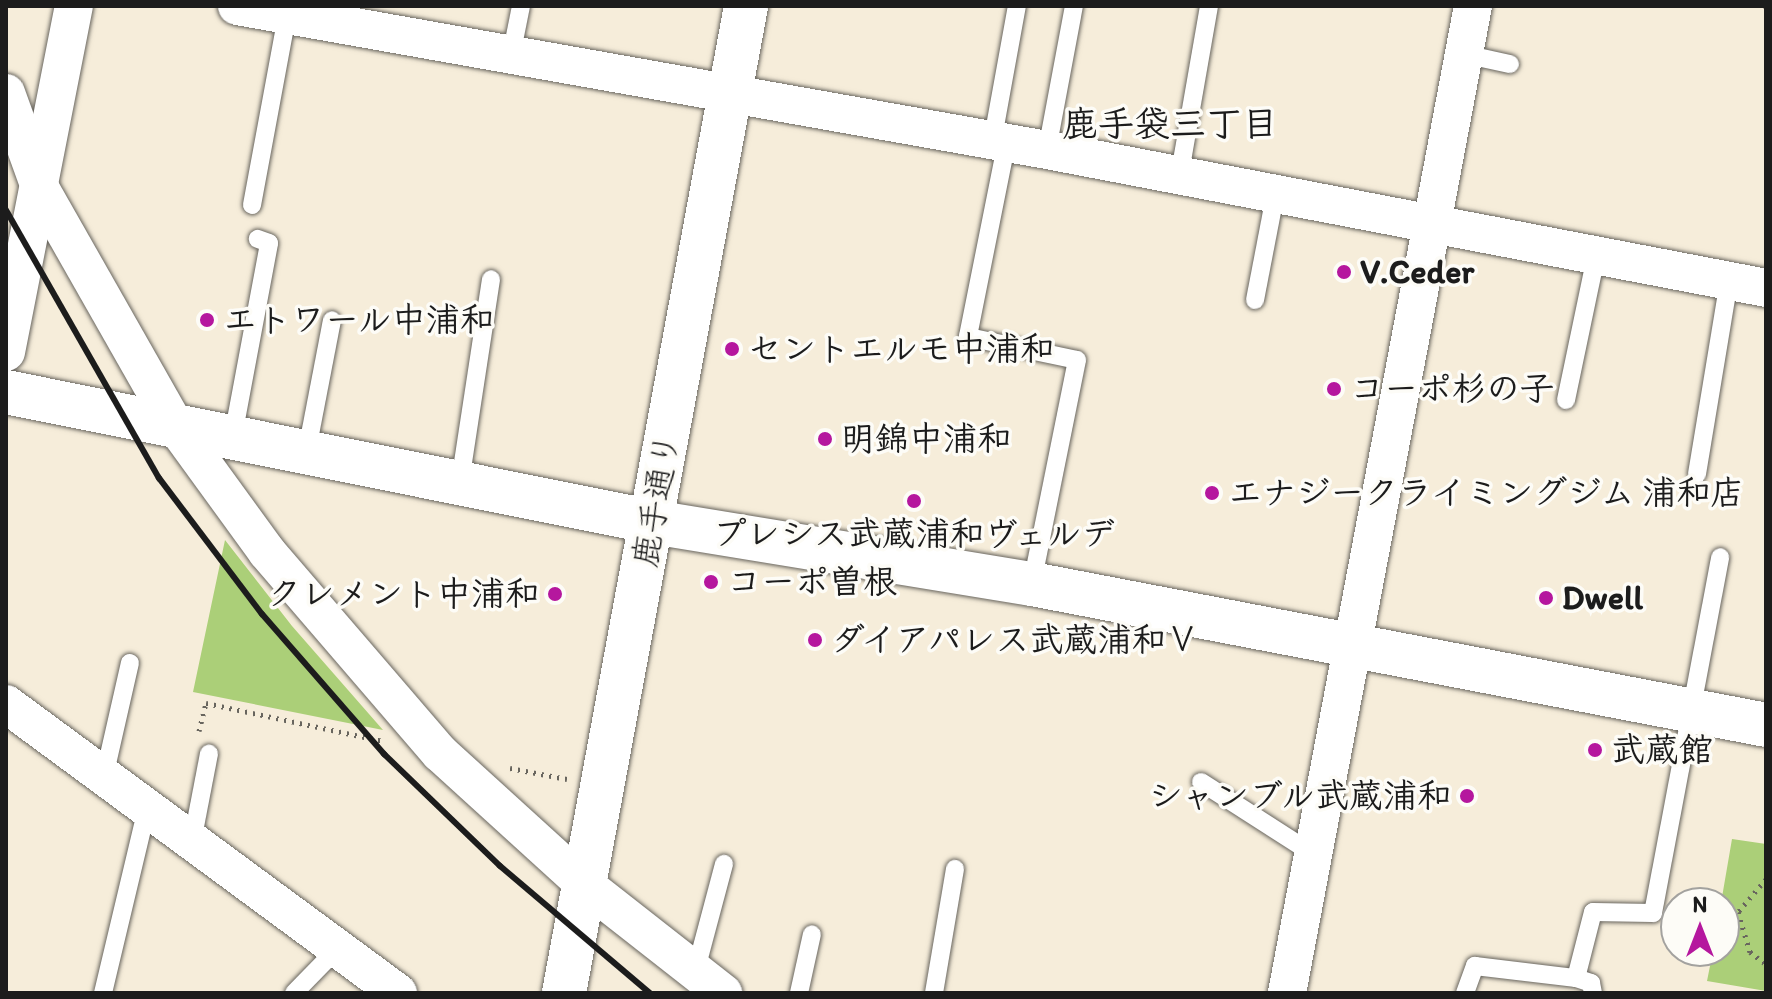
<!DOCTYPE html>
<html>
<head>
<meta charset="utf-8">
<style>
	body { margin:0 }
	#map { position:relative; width:1772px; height:999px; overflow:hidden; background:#f6edda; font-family:Itim,"Klee One",sans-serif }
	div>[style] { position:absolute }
	.green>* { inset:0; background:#abcf78 }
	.path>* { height:5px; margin-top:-2.5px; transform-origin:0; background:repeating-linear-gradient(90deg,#68655e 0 2px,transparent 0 8px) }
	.roads { filter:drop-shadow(0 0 2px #68655e) drop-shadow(0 0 2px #68655e) }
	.service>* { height:18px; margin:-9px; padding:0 9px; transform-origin:9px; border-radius:9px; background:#fff }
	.minor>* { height:38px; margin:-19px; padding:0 19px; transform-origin:19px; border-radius:19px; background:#fff }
	.tertiary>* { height:44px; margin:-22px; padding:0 22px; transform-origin:22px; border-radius:22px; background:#fff }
	.rail>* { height:6px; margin:-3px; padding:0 3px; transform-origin:3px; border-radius:3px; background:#1c1c1c }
	.dots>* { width:22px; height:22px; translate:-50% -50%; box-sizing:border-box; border:4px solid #fdfcf7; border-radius:50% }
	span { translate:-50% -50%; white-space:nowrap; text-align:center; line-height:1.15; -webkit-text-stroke:7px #fdfcf7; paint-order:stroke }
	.poi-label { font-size:34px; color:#1c1c1c; font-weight:700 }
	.left { translate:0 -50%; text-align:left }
	.right { translate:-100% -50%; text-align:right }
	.street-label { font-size:34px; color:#1c1c1c }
	.neighbourhood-label { font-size:36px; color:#1c1c1c; font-weight:700 }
	.frame { position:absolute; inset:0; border:8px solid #1c1c1c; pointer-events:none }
	.north { position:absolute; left:1660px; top:887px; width:80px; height:80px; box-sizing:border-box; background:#fdfcf7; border:2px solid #a3a29f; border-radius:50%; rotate:0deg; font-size:22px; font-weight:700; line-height:32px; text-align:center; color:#1c1c1c }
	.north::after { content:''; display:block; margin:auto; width:28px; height:36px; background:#b5179e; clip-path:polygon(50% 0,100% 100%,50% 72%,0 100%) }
</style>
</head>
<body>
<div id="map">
	<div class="green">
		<div style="clip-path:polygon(225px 540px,292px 626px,383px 730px,193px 692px)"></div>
		<div style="clip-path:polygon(1732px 839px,1766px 844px,1766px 991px,1707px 981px,1713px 951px,1724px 951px,1721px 903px)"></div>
	</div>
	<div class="path">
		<div style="left:1765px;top:6px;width:1px;rotate:45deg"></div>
		<div style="left:199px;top:731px;width:29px;rotate:-76deg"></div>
		<div style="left:206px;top:703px;width:181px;rotate:12.1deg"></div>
		<div style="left:510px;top:768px;width:58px;rotate:10.9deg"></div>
		<div style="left:1766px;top:879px;width:43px;rotate:130.3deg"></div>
		<div style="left:1738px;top:912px;width:42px;rotate:73.3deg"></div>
		<div style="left:1750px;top:952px;width:20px;rotate:37deg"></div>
	</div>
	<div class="roads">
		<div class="service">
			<div style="left:1464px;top:54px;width:47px;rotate:12.3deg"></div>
			<div style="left:511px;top:56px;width:51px;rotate:-78.7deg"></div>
			<div style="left:992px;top:143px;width:139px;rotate:-79.7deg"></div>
			<div style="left:1006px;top:146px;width:195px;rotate:101.3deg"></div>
			<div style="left:968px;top:337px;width:111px;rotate:11.9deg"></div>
			<div style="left:1077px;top:360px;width:228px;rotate:101.4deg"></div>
			<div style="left:1047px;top:150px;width:147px;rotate:-79.4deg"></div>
			<div style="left:1179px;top:178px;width:175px;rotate:-80.1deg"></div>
			<div style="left:252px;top:205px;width:192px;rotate:-79.5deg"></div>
			<div style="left:1255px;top:300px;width:106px;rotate:-79.1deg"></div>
			<div style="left:1566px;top:400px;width:147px;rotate:-78.2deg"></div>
			<div style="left:233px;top:436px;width:196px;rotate:-79.4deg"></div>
			<div style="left:269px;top:243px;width:12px;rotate:-160deg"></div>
			<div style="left:307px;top:450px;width:132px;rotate:-79.1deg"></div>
			<div style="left:1697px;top:474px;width:196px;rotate:-80.6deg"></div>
			<div style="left:460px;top:482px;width:205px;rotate:-81.3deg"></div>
			<div style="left:104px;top:777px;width:117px;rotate:-77.2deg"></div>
			<div style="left:1201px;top:782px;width:133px;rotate:32.7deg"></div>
			<div style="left:192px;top:842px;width:90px;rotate:-79.1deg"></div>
			<div style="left:695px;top:973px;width:113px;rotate:-75.1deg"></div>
			<div style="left:1576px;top:978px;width:68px;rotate:-75.6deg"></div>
			<div style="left:1593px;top:912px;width:60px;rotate:1deg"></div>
			<div style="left:1653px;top:913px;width:362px;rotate:-79.3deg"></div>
			<div style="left:103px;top:993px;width:190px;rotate:-76.6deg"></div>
			<div style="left:294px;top:993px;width:62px;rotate:-45.7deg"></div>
			<div style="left:799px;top:993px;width:60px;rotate:-77.6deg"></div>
			<div style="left:934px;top:993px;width:126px;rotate:-80.4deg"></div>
			<div style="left:1465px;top:993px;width:29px;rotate:-70deg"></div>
			<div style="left:1475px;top:966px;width:102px;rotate:6.8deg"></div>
			<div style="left:1576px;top:978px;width:16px;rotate:18deg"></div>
			<div style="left:1591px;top:983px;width:10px;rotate:79deg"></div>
		</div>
		<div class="minor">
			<div style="left:237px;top:6px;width:823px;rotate:10.08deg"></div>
			<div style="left:1047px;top:150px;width:732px;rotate:10.86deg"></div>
			<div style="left:6px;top:93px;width:103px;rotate:70.2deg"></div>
			<div style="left:41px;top:190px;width:269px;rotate:60.4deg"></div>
			<div style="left:174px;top:424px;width:158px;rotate:54deg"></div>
			<div style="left:267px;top:552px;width:265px;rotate:49.3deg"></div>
			<div style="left:440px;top:753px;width:195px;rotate:42.3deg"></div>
			<div style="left:584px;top:884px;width:177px;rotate:38.1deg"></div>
			<div style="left:6px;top:352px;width:353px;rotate:-78.9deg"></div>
			<div style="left:6px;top:704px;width:487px;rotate:36.4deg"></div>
			<div style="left:1287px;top:993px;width:1004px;rotate:-79.33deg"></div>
		</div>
		<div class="tertiary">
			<div style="left:6px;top:392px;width:660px;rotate:11.36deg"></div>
			<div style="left:653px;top:522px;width:384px;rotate:9.3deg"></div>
			<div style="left:1032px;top:584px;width:747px;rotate:10.87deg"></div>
			<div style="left:564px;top:993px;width:1004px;rotate:-79.55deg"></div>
		</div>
	</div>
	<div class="rail">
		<div style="left:6px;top:210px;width:309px;rotate:60.3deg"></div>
		<div style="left:159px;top:478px;width:171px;rotate:52.9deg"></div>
		<div style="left:262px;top:614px;width:186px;rotate:48.9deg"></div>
		<div style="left:384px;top:754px;width:161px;rotate:44deg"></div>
		<div style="left:500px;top:866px;width:197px;rotate:40.3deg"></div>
	</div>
	<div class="dots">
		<div style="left:1344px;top:272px;background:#b5179e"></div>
		<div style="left:207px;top:320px;background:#b5179e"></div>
		<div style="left:732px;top:349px;background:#b5179e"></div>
		<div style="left:1334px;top:389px;background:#b5179e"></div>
		<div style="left:825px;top:439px;background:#b5179e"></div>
		<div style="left:1212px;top:493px;background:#b5179e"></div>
		<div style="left:914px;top:501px;background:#b5179e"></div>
		<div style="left:711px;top:582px;background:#b5179e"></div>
		<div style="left:555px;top:594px;background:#b5179e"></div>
		<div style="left:1546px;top:598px;background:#b5179e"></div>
		<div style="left:815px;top:640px;background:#b5179e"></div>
		<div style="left:1595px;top:750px;background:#b5179e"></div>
		<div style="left:1467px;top:796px;background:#b5179e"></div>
	</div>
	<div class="poi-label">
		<span class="left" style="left:1360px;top:272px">V.Ceder</span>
		<span class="left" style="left:223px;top:320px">エトワール中浦和</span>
		<span class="left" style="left:748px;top:349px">セントエルモ中浦和</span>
		<span class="left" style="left:1350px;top:389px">コーポ杉の子</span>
		<span class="left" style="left:841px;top:439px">明錦中浦和</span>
		<span class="left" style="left:1228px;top:493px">エナジークライミングジム 浦和店</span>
		<span style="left:914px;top:534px">プレシス武蔵浦和ヴェルデ</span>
		<span class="left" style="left:727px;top:582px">コーポ曽根</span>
		<span class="right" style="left:539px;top:594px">クレメント中浦和</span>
		<span class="left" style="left:1562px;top:598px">Dwell</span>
		<span class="left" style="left:831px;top:640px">ダイアパレス武蔵浦和Ⅴ</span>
		<span class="left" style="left:1611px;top:750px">武蔵館</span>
		<span class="right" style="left:1451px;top:796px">シャンブル武蔵浦和</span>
	</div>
	<div class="street-label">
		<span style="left:656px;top:500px;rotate:-80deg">鹿手通り</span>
	</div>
	<div class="neighbourhood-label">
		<span style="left:1170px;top:124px">鹿手袋三丁目</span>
	</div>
	<div class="frame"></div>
	<div class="north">N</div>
</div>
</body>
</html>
